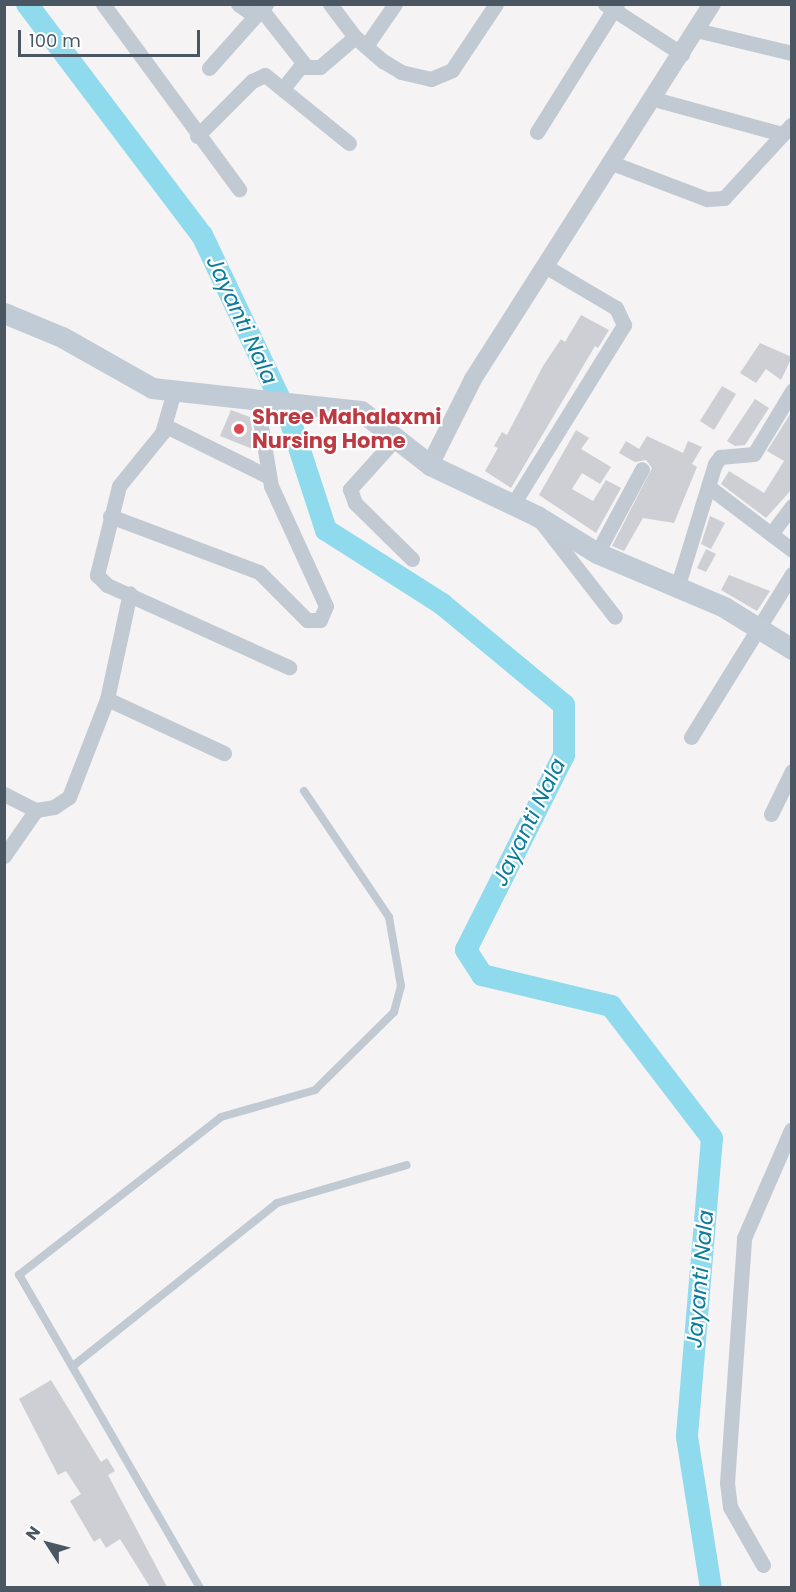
<!DOCTYPE html>
<html>
<head>
<meta charset="utf-8">
<style>
	body { margin:0 }
	#map { position:relative; width:796px; height:1592px; overflow:hidden; background:#f5f3f3; font-family:Poppins,sans-serif }
	div>[style] { position:absolute }
	.river>* { height:22px; margin:-11px; padding:0 11px; transform-origin:11px; border-radius:11px; background:#90daee }
	.building>* { inset:0; background:#cdcfd5 }
	.service>* { height:8px; margin:-4px; padding:0 4px; transform-origin:4px; border-radius:4px; background:#c1cad2 }
	.minor>* { height:15px; margin:-7.5px; padding:0 7.5px; transform-origin:7.5px; border-radius:7.5px; background:#c1cad2 }
	.tertiary>* { height:18px; margin:-9px; padding:0 9px; transform-origin:9px; border-radius:9px; background:#c1cad2 }
	.secondary>* { height:21px; margin:-10.5px; padding:0 10.5px; transform-origin:10.5px; border-radius:10.5px; background:#c1cbd6 }
	.dots>* { width:16px; height:16px; translate:-50% -50%; box-sizing:border-box; border:3px solid #fff; border-radius:50% }
	span { translate:-50% -50%; white-space:nowrap; text-align:center; line-height:1.15; -webkit-text-stroke:4.5px #fff; paint-order:stroke }
	.health-label { font-size:21px; color:#be3a42; font-weight:700 }
	.left { translate:0 -50%; text-align:left }
	.water-label { font-size:22px; color:#0c7c9b; font-style:italic }
	.frame { position:absolute; inset:0; border:6px solid #4a5661; pointer-events:none }
	.north { position:absolute; left:18px; top:1514px; width:60px; height:60px; -webkit-text-stroke:4px #fff; paint-order:stroke; rotate:306deg; font-size:16px; font-weight:700; line-height:24px; text-align:center; color:#4a5661 }
	.north::after { content:''; display:block; margin:auto; width:21px; height:27px; background:#4a5661; clip-path:polygon(50% 0,100% 100%,50% 72%,0 100%) }
	.scale { position:absolute; left:18px; top:30px; width:182px; height:27px; box-sizing:border-box; border:3px solid #4a5661; border-top:0; padding-left:8px; font-size:18px; line-height:21px; white-space:nowrap; color:#4a5661; -webkit-text-stroke:4px #fff; paint-order:stroke }
</style>
</head>
<body>
<div id="map">
	<div class="river">
		<div style="left:27px;top:4px;width:290px;rotate:52.9deg"></div>
		<div style="left:202px;top:235px;width:205px;rotate:64.6deg"></div>
		<div style="left:290px;top:420px;width:116px;rotate:71.9deg"></div>
		<div style="left:326px;top:530px;width:138px;rotate:32.5deg"></div>
		<div style="left:442px;top:604px;width:158px;rotate:39.6deg"></div>
		<div style="left:564px;top:705px;width:50px;rotate:90deg"></div>
		<div style="left:564px;top:755px;width:218px;rotate:116.7deg"></div>
		<div style="left:466px;top:950px;width:30px;rotate:57deg"></div>
		<div style="left:482px;top:975px;width:133px;rotate:13.5deg"></div>
		<div style="left:611px;top:1006px;width:166px;rotate:52.6deg"></div>
		<div style="left:712px;top:1138px;width:300px;rotate:94.8deg"></div>
		<div style="left:687px;top:1437px;width:153px;rotate:81deg"></div>
	</div>
	<div class="building">
		<div style="clip-path:polygon(581px 315px,609px 330px,598px 348px,595px 346px,511px 488px,485px 471px,498px 448px,494px 446px,502px 432px,507px 435px,543px 366px,561px 339px,565px 342px)"></div>
		<div style="clip-path:polygon(760px 343px,792px 357px,781px 380px,766px 369px,756px 383px,740px 373px)"></div>
		<div style="clip-path:polygon(722px 386px,736px 394px,714px 430px,700px 421px)"></div>
		<div style="clip-path:polygon(755px 399px,769px 408px,745px 445px,735px 446px,727px 441px)"></div>
		<div style="clip-path:polygon(231px 410px,250px 417px,255px 450px,220px 436px)"></div>
		<div style="clip-path:polygon(792px 411px,792px 489px,766px 518px,721px 484px,729px 471px,764px 493px,784px 461px,767px 451px)"></div>
		<div style="clip-path:polygon(576px 430px,589px 438px,581px 449px,611px 467px,600px 484px,582px 473px,572px 489px,593px 501px,606px 480px,621px 488px,596px 533px,539px 495px)"></div>
		<div style="clip-path:polygon(647px 436px,683px 453px,688px 441px,702px 447px,692px 464px,697px 467px,674px 523px,643px 518px,624px 551px,612px 546px,652px 468px,646px 460px,635px 462px,619px 453px,626px 441px,639px 449px)"></div>
		<div style="clip-path:polygon(710px 516px,725px 523px,711px 549px,701px 544px)"></div>
		<div style="clip-path:polygon(706px 549px,716px 554px,706px 572px,697px 568px)"></div>
		<div style="clip-path:polygon(729px 575px,770px 591px,757px 611px,721px 590px)"></div>
		<div style="clip-path:polygon(51px 1380px,101px 1462px,107px 1458px,115px 1471px,108px 1475px,167px 1587px,150px 1587px,120px 1539px,106px 1548px,100px 1538px,94px 1542px,70px 1501px,81px 1494px,66px 1471px,58px 1475px,19px 1399px)"></div>
	</div>
	<div class="service">
		<div style="left:73px;top:1366px;width:261px;rotate:-38.6deg"></div>
		<div style="left:277px;top:1203px;width:135px;rotate:-16.3deg"></div>
		<div style="left:200px;top:1588px;width:362px;rotate:-120deg"></div>
		<div style="left:19px;top:1275px;width:256px;rotate:-38deg"></div>
		<div style="left:221px;top:1117px;width:98px;rotate:-16deg"></div>
		<div style="left:315px;top:1090px;width:111px;rotate:-44.6deg"></div>
		<div style="left:394px;top:1012px;width:27px;rotate:-75deg"></div>
		<div style="left:401px;top:986px;width:70px;rotate:-99.9deg"></div>
		<div style="left:389px;top:917px;width:152px;rotate:-124deg"></div>
	</div>
	<div class="minor">
		<div style="left:103px;top:4px;width:230px;rotate:53.7deg"></div>
		<div style="left:238px;top:4px;width:21px;rotate:35deg"></div>
		<div style="left:330px;top:4px;width:41px;rotate:52.9deg"></div>
		<div style="left:355px;top:37px;width:37px;rotate:41deg"></div>
		<div style="left:383px;top:61px;width:21px;rotate:31deg"></div>
		<div style="left:401px;top:72px;width:31px;rotate:13deg"></div>
		<div style="left:431px;top:79px;width:23px;rotate:-23deg"></div>
		<div style="left:452px;top:70px;width:79px;rotate:-56.3deg"></div>
		<div style="left:605px;top:4px;width:92px;rotate:33deg"></div>
		<div style="left:261px;top:9px;width:71px;rotate:51.8deg"></div>
		<div style="left:696px;top:30px;width:99px;rotate:13.5deg"></div>
		<div style="left:366px;top:46px;width:51px;rotate:-55.4deg"></div>
		<div style="left:209px;top:68px;width:86px;rotate:-48.3deg"></div>
		<div style="left:284px;top:87px;width:26px;rotate:-51deg"></div>
		<div style="left:300px;top:67px;width:20px"></div>
		<div style="left:320px;top:67px;width:46px;rotate:-40.6deg"></div>
		<div style="left:654px;top:99px;width:133px;rotate:15.3deg"></div>
		<div style="left:537px;top:132px;width:151px;rotate:-58deg"></div>
		<div style="left:197px;top:136px;width:78px;rotate:-45deg"></div>
		<div style="left:252px;top:81px;width:14px;rotate:-25deg"></div>
		<div style="left:265px;top:75px;width:108px;rotate:39deg"></div>
		<div style="left:612px;top:163px;width:102px;rotate:20.8deg"></div>
		<div style="left:707px;top:199px;width:17px;rotate:-3deg"></div>
		<div style="left:724px;top:198px;width:100px;rotate:-47.4deg"></div>
		<div style="left:174px;top:391px;width:44px;rotate:105.9deg"></div>
		<div style="left:162px;top:433px;width:68px;rotate:129.1deg"></div>
		<div style="left:119px;top:486px;width:92px;rotate:103.9deg"></div>
		<div style="left:97px;top:575px;width:14px;rotate:45deg"></div>
		<div style="left:107px;top:585px;width:200px;rotate:24.3deg"></div>
		<div style="left:166px;top:426px;width:115px;rotate:26.3deg"></div>
		<div style="left:396px;top:438px;width:69px;rotate:132deg"></div>
		<div style="left:350px;top:489px;width:15px;rotate:70deg"></div>
		<div style="left:355px;top:503px;width:80px;rotate:44.5deg"></div>
		<div style="left:709px;top:487px;width:104px;rotate:37.2deg"></div>
		<div style="left:513px;top:504px;width:211px;rotate:-58.2deg"></div>
		<div style="left:624px;top:325px;width:19px;rotate:-115deg"></div>
		<div style="left:616px;top:308px;width:82px;rotate:-149.4deg"></div>
		<div style="left:110px;top:516px;width:159px;rotate:20.6deg"></div>
		<div style="left:259px;top:572px;width:68px;rotate:45deg"></div>
		<div style="left:307px;top:620px;width:13px"></div>
		<div style="left:320px;top:620px;width:15px;rotate:-67deg"></div>
		<div style="left:326px;top:606px;width:132px;rotate:-114.6deg"></div>
		<div style="left:271px;top:486px;width:85px;rotate:-99.5deg"></div>
		<div style="left:538px;top:518px;width:125px;rotate:52.1deg"></div>
		<div style="left:771px;top:534px;width:35px;rotate:-53deg"></div>
		<div style="left:597px;top:553px;width:95px;rotate:-61.8deg"></div>
		<div style="left:677px;top:588px;width:130px;rotate:-73deg"></div>
		<div style="left:715px;top:464px;width:9px;rotate:-54deg"></div>
		<div style="left:720px;top:457px;width:34px;rotate:-5deg"></div>
		<div style="left:754px;top:454px;width:74px;rotate:-58.9deg"></div>
		<div style="left:107px;top:699px;width:129px;rotate:24.8deg"></div>
		<div style="left:691px;top:737px;width:192px;rotate:-58.2deg"></div>
		<div style="left:4px;top:794px;width:36px;rotate:27deg"></div>
		<div style="left:36px;top:810px;width:18px;rotate:-9deg"></div>
		<div style="left:54px;top:807px;width:18px;rotate:-34deg"></div>
		<div style="left:69px;top:797px;width:105px;rotate:-68.8deg"></div>
		<div style="left:107px;top:699px;width:108px;rotate:-77.8deg"></div>
		<div style="left:771px;top:814px;width:48px;rotate:-64deg"></div>
		<div style="left:4px;top:856px;width:56px;rotate:-55.2deg"></div>
		<div style="left:763px;top:1565px;width:67px;rotate:-119.6deg"></div>
		<div style="left:730px;top:1507px;width:24px;rotate:-97deg"></div>
		<div style="left:727px;top:1483px;width:246px;rotate:-86deg"></div>
		<div style="left:744px;top:1238px;width:118px;rotate:-66.5deg"></div>
	</div>
	<div class="tertiary">
		<div style="left:430px;top:465px;width:96px;rotate:-63.4deg"></div>
		<div style="left:473px;top:379px;width:445px;rotate:-57.5deg"></div>
	</div>
	<div class="secondary">
		<div style="left:4px;top:313px;width:63px;rotate:22.5deg"></div>
		<div style="left:62px;top:337px;width:103px;rotate:29.5deg"></div>
		<div style="left:152px;top:388px;width:210px;rotate:6.3deg"></div>
		<div style="left:361px;top:411px;width:88px;rotate:38deg"></div>
		<div style="left:430px;top:465px;width:119px;rotate:25.5deg"></div>
		<div style="left:537px;top:516px;width:70px;rotate:31.7deg"></div>
		<div style="left:597px;top:553px;width:138px;rotate:23deg"></div>
		<div style="left:724px;top:607px;width:80px;rotate:31.7deg"></div>
	</div>
	<div class="dots">
		<div style="left:239px;top:429px;background:#e0444e"></div>
	</div>
	<div class="health-label">
		<span class="left" style="left:252px;top:429px">Shree Mahalaxmi<br>Nursing Home</span>
	</div>
	<div class="water-label">
		<span style="left:242px;top:320px;rotate:65deg">Jayanti Nala</span>
		<span style="left:529px;top:822px;rotate:-64deg">Jayanti Nala</span>
		<span style="left:700px;top:1279px;rotate:-85deg">Jayanti Nala</span>
	</div>
	<div class="frame"></div>
	<div class="north">N</div>
	<div class="scale">100 m</div>
</div>
</body>
</html>
